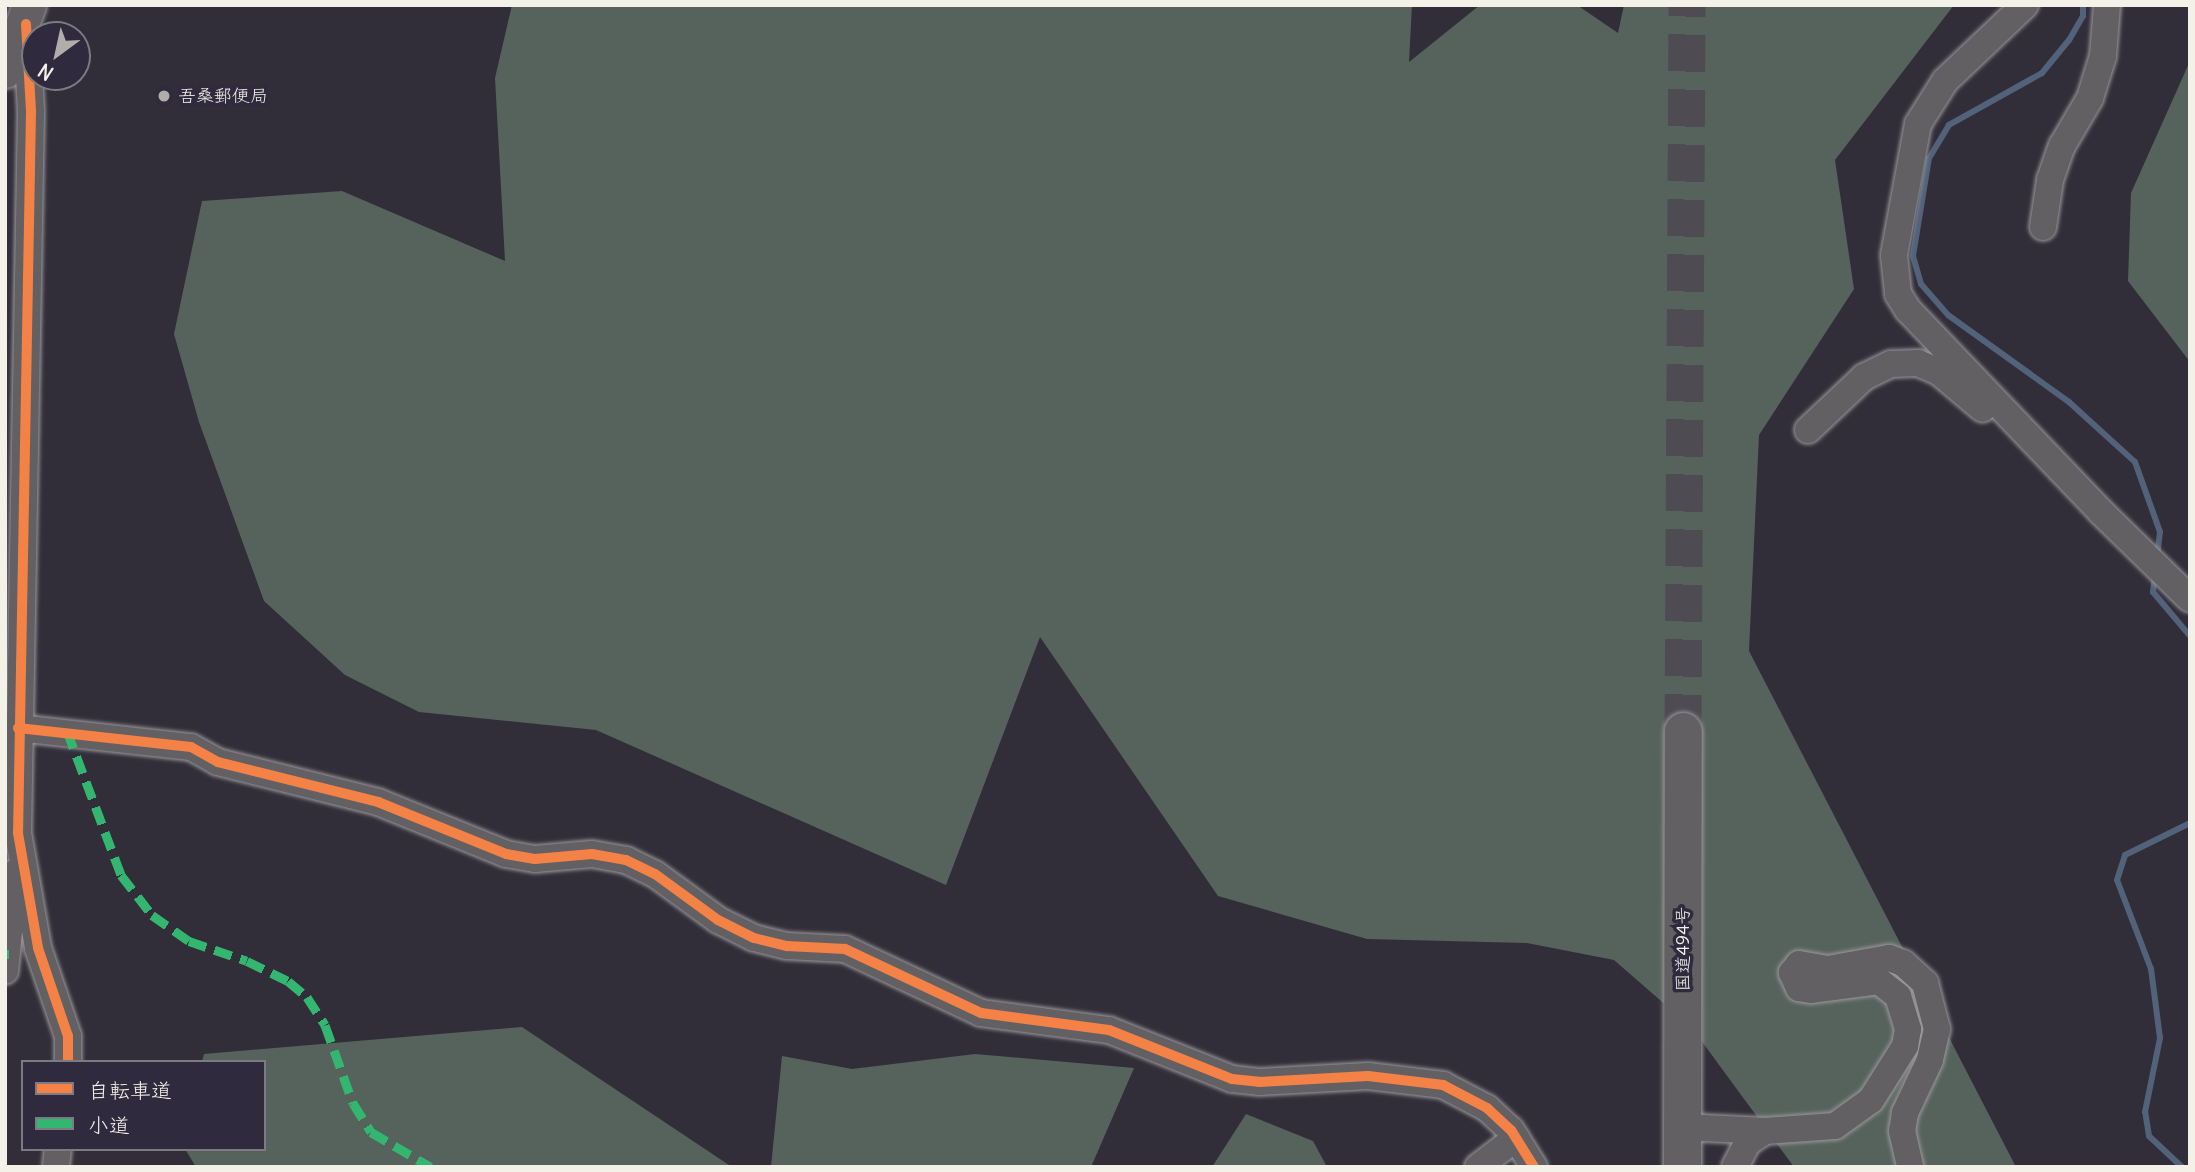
<!DOCTYPE html>
<html>
<head>
<meta charset="utf-8">
<style>
	body { margin:0 }
	#map { position:relative; width:2195px; height:1172px; overflow:hidden; background:#312e39; font-family:Delius,"Klee One",sans-serif }
	div>[style] { position:absolute }
	.green>* { inset:0; background:#56635c }
	.stream>* { height:6px; margin:-3px; padding:0 3px; transform-origin:3px; border-radius:3px; background:#51627a }
	.highway-tunnel>* { height:37px; margin-top:-18.5px; transform-origin:0; background:repeating-linear-gradient(90deg,#4e4b53 0 37px,transparent 0 55px) }
	.roads { filter:drop-shadow(0 0 2px #9a989b) drop-shadow(0 0 2px #9a989b) }
	.minor>* { height:26px; margin:-13px; padding:0 13px; transform-origin:13px; border-radius:13px; background:#626063 }
	.major>* { height:33px; margin:-16.5px; padding:0 16.5px; transform-origin:16.5px; border-radius:16.5px; background:#626063 }
	.highway>* { height:37px; margin:-18.5px; padding:0 18.5px; transform-origin:18.5px; border-radius:18.5px; background:#626063 }
	.quiet>* { height:9px; margin-top:-4.5px; transform-origin:0; background:repeating-linear-gradient(90deg,#33b770 0 18px,transparent 0 27px) }
	.cycleway>* { height:10px; margin:-5px; padding:0 5px; transform-origin:5px; border-radius:5px; background:#f48246 }
	.dots>* { width:19px; height:19px; translate:-50% -50%; box-sizing:border-box; border:4px solid #2f2a3d; border-radius:50% }
	span { translate:-50% -50%; white-space:nowrap; text-align:center; line-height:1.15; -webkit-text-stroke:7px #2f2a3d; paint-order:stroke }
	.poi-label { font-size:18px; color:#f4f1e8 }
	.left { translate:0 -50%; text-align:left }
	.street-label { font-size:18px; color:#f4f1e8 }
	.frame { position:absolute; inset:0; border:7px solid #f4f1e8; pointer-events:none }
	.legend { position:absolute; left:21px; top:1060px; width:245px; height:91px; box-sizing:border-box; background:#2f2a3d; border:2px solid #7e7a81; margin:0; padding:9px 12px; list-style:none; font-size:21px; color:#f4f1e8 }
	.legend li { display:flex; align-items:center; gap:14px; height:35px }
	.legend b { width:35px; border:2px solid #7e7a81 }
	.north { position:absolute; left:21px; top:21px; width:70px; height:70px; box-sizing:border-box; background:#2f2a3d; border:2px solid #7e7a81; border-radius:50%; rotate:213deg; font-size:19px; font-weight:700; line-height:28px; text-align:center; color:#f4f1e8 }
	.north::after { content:''; display:block; margin:auto; width:24px; height:32px; background:#b0adab; clip-path:polygon(50% 0,100% 100%,50% 72%,0 100%) }
</style>
</head>
<body>
<div id="map">
	<div class="green">
		<div style="clip-path:polygon(512px 5px,1412px 5px,1409px 62px,1480px 5px,1577px 5px,1618px 33px,1624px 5px,1954px 5px,1835px 160px,1854px 289px,1759px 435px,1749px 651px,2016px 1167px,1794px 1167px,1692px 1028px,1614px 960px,1527px 943px,1367px 939px,1218px 896px,1040px 637px,946px 885px,596px 730px,419px 712px,345px 675px,264px 601px,199px 422px,174px 334px,202px 201px,342px 191px,505px 261px,495px 78px)"></div>
		<div style="clip-path:polygon(2190px 61px,2190px 362px,2128px 281px,2131px 193px)"></div>
		<div style="clip-path:polygon(522px 1027px,732px 1167px,196px 1167px,185px 1149px,264px 1149px,264px 1062px,202px 1062px,204px 1054px)"></div>
		<div style="clip-path:polygon(975px 1054px,1134px 1068px,1091px 1167px,771px 1167px,782px 1056px,852px 1069px)"></div>
		<div style="clip-path:polygon(1246px 1114px,1313px 1141px,1327px 1167px,1212px 1167px)"></div>
	</div>
	<div class="stream">
		<div style="left:2083px;top:5px;width:11px;rotate:90deg"></div>
		<div style="left:2083px;top:16px;width:28px;rotate:120deg"></div>
		<div style="left:2069px;top:40px;width:43px;rotate:129.3deg"></div>
		<div style="left:2042px;top:73px;width:107px;rotate:150.8deg"></div>
		<div style="left:1949px;top:125px;width:39px;rotate:121deg"></div>
		<div style="left:1929px;top:158px;width:99px;rotate:99.3deg"></div>
		<div style="left:1913px;top:256px;width:29px;rotate:74deg"></div>
		<div style="left:1921px;top:284px;width:41px;rotate:48.9deg"></div>
		<div style="left:1948px;top:315px;width:149px;rotate:35.7deg"></div>
		<div style="left:2069px;top:402px;width:89px;rotate:42.3deg"></div>
		<div style="left:2135px;top:462px;width:74px;rotate:70.3deg"></div>
		<div style="left:2160px;top:532px;width:25px;rotate:97deg"></div>
		<div style="left:2155px;top:575px;width:17px;rotate:97deg"></div>
		<div style="left:2153px;top:592px;width:57px;rotate:49.9deg"></div>
		<div style="left:2182px;top:1167px;width:45px;rotate:-136.8deg"></div>
		<div style="left:2149px;top:1136px;width:24px;rotate:-99deg"></div>
		<div style="left:2145px;top:1112px;width:76px;rotate:-78.5deg"></div>
		<div style="left:2160px;top:1038px;width:70px;rotate:-97.4deg"></div>
		<div style="left:2151px;top:969px;width:95px;rotate:-110.9deg"></div>
		<div style="left:2117px;top:880px;width:26px;rotate:-72deg"></div>
		<div style="left:2125px;top:855px;width:72px;rotate:-26.2deg"></div>
	</div>
	<div class="highway-tunnel">
		<div style="left:1683px;top:731px;width:726px;rotate:-89.68deg"></div>
	</div>
	<div class="roads">
		<div class="minor">
			<div style="left:2025px;top:5px;width:110px;rotate:136.5deg"></div>
			<div style="left:1945px;top:81px;width:51px;rotate:122.1deg"></div>
			<div style="left:1918px;top:124px;width:133px;rotate:100.4deg"></div>
			<div style="left:1894px;top:255px;width:39px;rotate:84deg"></div>
			<div style="left:1898px;top:294px;width:19px;rotate:58deg"></div>
			<div style="left:1908px;top:310px;width:279px;rotate:46.3deg"></div>
			<div style="left:2101px;top:512px;width:124px;rotate:44.3deg"></div>
			<div style="left:26px;top:24px;width:88px;rotate:86.7deg"></div>
			<div style="left:31px;top:112px;width:721px;rotate:91.03deg"></div>
			<div style="left:18px;top:833px;width:117px;rotate:80.1deg"></div>
			<div style="left:38px;top:948px;width:93px;rotate:71.2deg"></div>
			<div style="left:68px;top:1036px;width:26px;rotate:90deg"></div>
			<div style="left:2043px;top:227px;width:48px;rotate:-81.5deg"></div>
			<div style="left:2050px;top:180px;width:36px;rotate:-71deg"></div>
			<div style="left:2062px;top:146px;width:56px;rotate:-59.7deg"></div>
			<div style="left:2090px;top:98px;width:44px;rotate:-72.8deg"></div>
			<div style="left:2103px;top:56px;width:51px;rotate:-85.5deg"></div>
			<div style="left:1808px;top:430px;width:77px;rotate:-43.4deg"></div>
			<div style="left:1864px;top:377px;width:30px;rotate:-26deg"></div>
			<div style="left:1891px;top:364px;width:27px;rotate:-2deg"></div>
			<div style="left:1918px;top:363px;width:23px;rotate:23deg"></div>
			<div style="left:1939px;top:372px;width:57px;rotate:40.1deg"></div>
			<div style="left:18px;top:728px;width:174px;rotate:6.3deg"></div>
			<div style="left:191px;top:747px;width:31px;rotate:29deg"></div>
			<div style="left:218px;top:762px;width:165px;rotate:14deg"></div>
			<div style="left:378px;top:802px;width:138px;rotate:22.1deg"></div>
			<div style="left:506px;top:854px;width:29px;rotate:10deg"></div>
			<div style="left:535px;top:859px;width:57px;rotate:-5deg"></div>
			<div style="left:592px;top:854px;width:35px;rotate:10deg"></div>
			<div style="left:626px;top:860px;width:32px;rotate:26deg"></div>
			<div style="left:655px;top:874px;width:78px;rotate:36.1deg"></div>
			<div style="left:718px;top:920px;width:40px;rotate:26.6deg"></div>
			<div style="left:754px;top:938px;width:34px;rotate:14deg"></div>
			<div style="left:787px;top:946px;width:58px;rotate:3deg"></div>
			<div style="left:845px;top:949px;width:150px;rotate:25.2deg"></div>
			<div style="left:981px;top:1013px;width:129px;rotate:7.6deg"></div>
			<div style="left:1109px;top:1030px;width:132px;rotate:21.7deg"></div>
			<div style="left:1232px;top:1079px;width:27px;rotate:6deg"></div>
			<div style="left:1259px;top:1082px;width:109px;rotate:-3.2deg"></div>
			<div style="left:1368px;top:1076px;width:76px;rotate:6.8deg"></div>
			<div style="left:1443px;top:1085px;width:50px;rotate:27.6deg"></div>
			<div style="left:1487px;top:1108px;width:33px;rotate:43deg"></div>
			<div style="left:1511px;top:1130px;width:44px;rotate:58.1deg"></div>
			<div style="left:5px;top:971px;width:99px;rotate:-84.2deg"></div>
			<div style="left:1683px;top:1127px;width:82px;rotate:2.8deg"></div>
			<div style="left:56px;top:1167px;width:18px;rotate:-84deg"></div>
			<div style="left:1478px;top:1167px;width:48px;rotate:-37.3deg"></div>
			<div style="left:1735px;top:1167px;width:27px;rotate:-63deg"></div>
			<div style="left:1747px;top:1143px;width:22px;rotate:-34deg"></div>
			<div style="left:1765px;top:1131px;width:70px;rotate:-4.1deg"></div>
			<div style="left:1835px;top:1126px;width:44px;rotate:-35.8deg"></div>
			<div style="left:1871px;top:1100px;width:64px;rotate:-57.8deg"></div>
			<div style="left:1905px;top:1046px;width:17px;rotate:-80deg"></div>
			<div style="left:1908px;top:1029px;width:34px;rotate:-107deg"></div>
			<div style="left:1898px;top:996px;width:24px;rotate:-142deg"></div>
			<div style="left:1879px;top:981px;width:69px;rotate:172.5deg"></div>
			<div style="left:1811px;top:990px;width:12px;rotate:-171deg"></div>
			<div style="left:1799px;top:988px;width:17px;rotate:-115deg"></div>
			<div style="left:1792px;top:973px;width:11px;rotate:-52deg"></div>
			<div style="left:1799px;top:964px;width:29px;rotate:10deg"></div>
			<div style="left:1828px;top:969px;width:62px;rotate:-10.2deg"></div>
			<div style="left:1889px;top:958px;width:15px;rotate:20deg"></div>
			<div style="left:1903px;top:963px;width:30px;rotate:42deg"></div>
			<div style="left:1925px;top:983px;width:48px;rotate:75.4deg"></div>
			<div style="left:1937px;top:1029px;width:32px;rotate:103deg"></div>
			<div style="left:1930px;top:1060px;width:59px;rotate:115.3deg"></div>
			<div style="left:1905px;top:1113px;width:18px;rotate:99deg"></div>
			<div style="left:1902px;top:1131px;width:37px;rotate:77deg"></div>
		</div>
		<div class="major">
			<div style="left:5px;top:71px;width:70px;rotate:-70deg"></div>
		</div>
		<div class="highway">
			<div style="left:1682px;top:1167px;width:436px;rotate:-89.9deg"></div>
		</div>
	</div>
	<div class="quiet">
		<div style="left:67px;top:731px;width:154px;rotate:69.4deg"></div>
		<div style="left:121px;top:875px;width:51px;rotate:52.2deg"></div>
		<div style="left:152px;top:915px;width:45px;rotate:35.1deg"></div>
		<div style="left:189px;top:941px;width:61px;rotate:19deg"></div>
		<div style="left:247px;top:961px;width:46px;rotate:26deg"></div>
		<div style="left:288px;top:981px;width:25px;rotate:40deg"></div>
		<div style="left:307px;top:997px;width:33px;rotate:57deg"></div>
		<div style="left:325px;top:1025px;width:83px;rotate:70.3deg"></div>
		<div style="left:353px;top:1103px;width:34px;rotate:58deg"></div>
		<div style="left:371px;top:1132px;width:69px;rotate:30.3deg"></div>
		<div style="left:5px;top:954px;width:4px"></div>
	</div>
	<div class="cycleway">
		<div style="left:26px;top:24px;width:88px;rotate:86.7deg"></div>
		<div style="left:31px;top:112px;width:721px;rotate:91.03deg"></div>
		<div style="left:18px;top:833px;width:117px;rotate:80.1deg"></div>
		<div style="left:38px;top:948px;width:93px;rotate:71.2deg"></div>
		<div style="left:68px;top:1036px;width:26px;rotate:90deg"></div>
		<div style="left:18px;top:728px;width:174px;rotate:6.3deg"></div>
		<div style="left:191px;top:747px;width:31px;rotate:29deg"></div>
		<div style="left:218px;top:762px;width:165px;rotate:14deg"></div>
		<div style="left:378px;top:802px;width:138px;rotate:22.1deg"></div>
		<div style="left:506px;top:854px;width:29px;rotate:10deg"></div>
		<div style="left:535px;top:859px;width:57px;rotate:-5deg"></div>
		<div style="left:592px;top:854px;width:35px;rotate:10deg"></div>
		<div style="left:626px;top:860px;width:32px;rotate:26deg"></div>
		<div style="left:655px;top:874px;width:78px;rotate:36.1deg"></div>
		<div style="left:718px;top:920px;width:40px;rotate:26.6deg"></div>
		<div style="left:754px;top:938px;width:34px;rotate:14deg"></div>
		<div style="left:787px;top:946px;width:58px;rotate:3deg"></div>
		<div style="left:845px;top:949px;width:150px;rotate:25.2deg"></div>
		<div style="left:981px;top:1013px;width:129px;rotate:7.6deg"></div>
		<div style="left:1109px;top:1030px;width:132px;rotate:21.7deg"></div>
		<div style="left:1232px;top:1079px;width:27px;rotate:6deg"></div>
		<div style="left:1259px;top:1082px;width:109px;rotate:-3.2deg"></div>
		<div style="left:1368px;top:1076px;width:76px;rotate:6.8deg"></div>
		<div style="left:1443px;top:1085px;width:50px;rotate:27.6deg"></div>
		<div style="left:1487px;top:1108px;width:33px;rotate:43deg"></div>
		<div style="left:1511px;top:1130px;width:44px;rotate:58.1deg"></div>
	</div>
	<div class="dots">
		<div style="left:164px;top:96px;background:#b0adab"></div>
	</div>
	<div class="poi-label">
		<span class="left" style="left:178px;top:96px">吾桑郵便局</span>
	</div>
	<div class="street-label">
		<span style="left:1683px;top:949px;rotate:-90deg">国道494号</span>
	</div>
	<div class="frame"></div>
	<ul class="legend">
	<li><b style="height:9px;background:#f48246"></b>自転車道</li>
	<li><b style="height:9px;background:#33b770"></b>小道</li>
	</ul>
	<div class="north">N</div>
</div>
</body>
</html>
